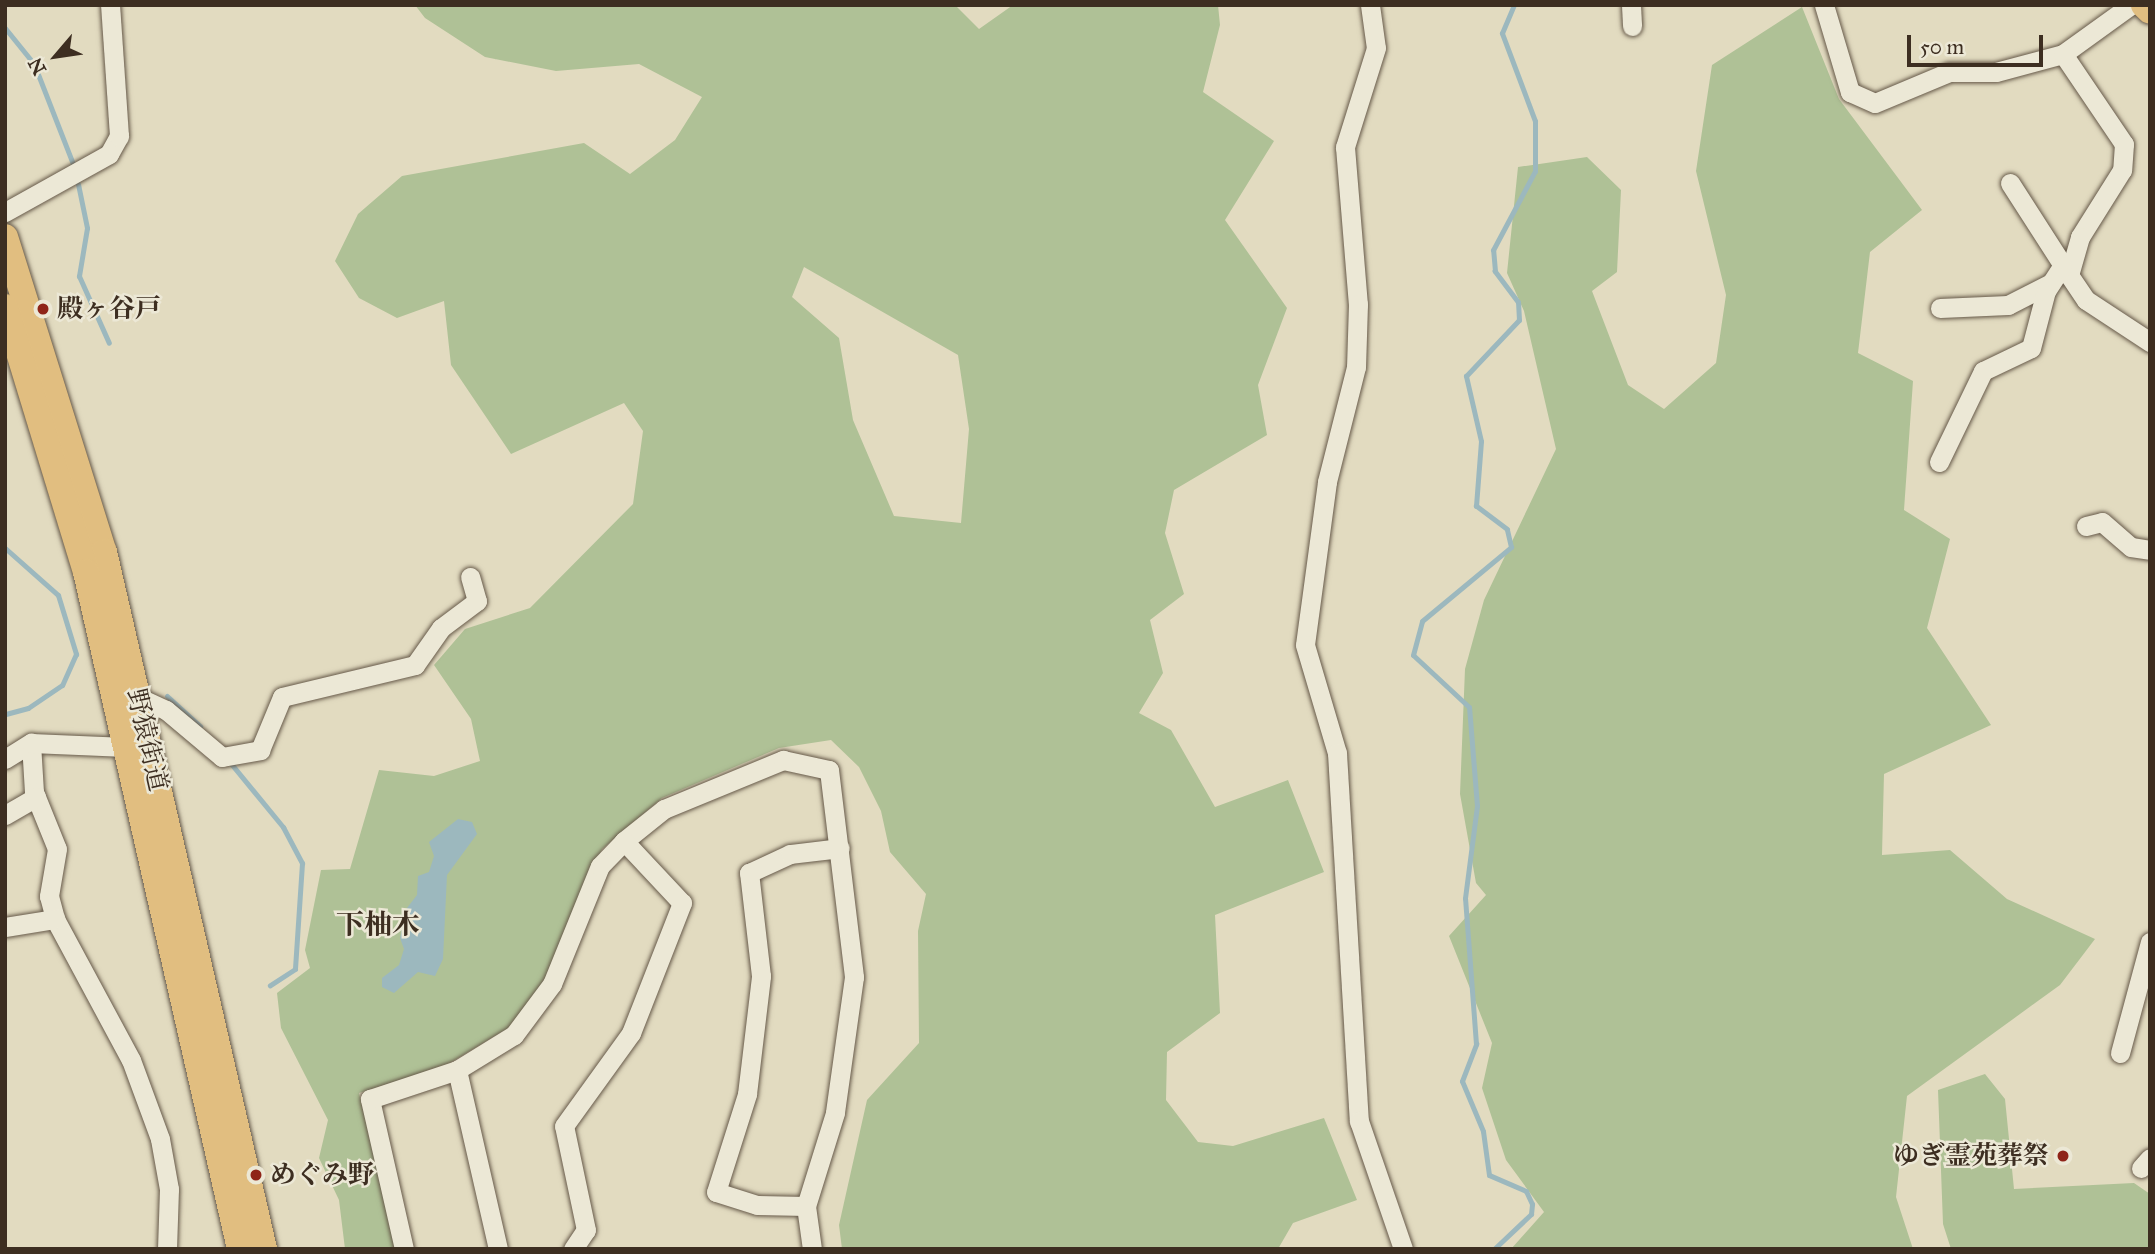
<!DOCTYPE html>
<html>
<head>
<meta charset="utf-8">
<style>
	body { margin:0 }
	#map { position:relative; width:2155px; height:1254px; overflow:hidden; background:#e2dbc0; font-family:"IM FELL Great Primer","Noto Serif JP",serif }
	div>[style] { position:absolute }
	.green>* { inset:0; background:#afc196 }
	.water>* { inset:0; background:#9cb8be }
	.stream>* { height:5px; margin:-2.5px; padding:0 2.5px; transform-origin:2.5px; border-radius:2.5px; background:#9cb8be }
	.roads { filter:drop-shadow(0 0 2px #665949) drop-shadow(0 0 2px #665949) }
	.minor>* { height:19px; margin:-9.5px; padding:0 9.5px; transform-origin:9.5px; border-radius:9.5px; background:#ece8d6 }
	.major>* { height:26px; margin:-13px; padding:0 13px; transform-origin:13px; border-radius:13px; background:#e1be80 }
	.dots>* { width:19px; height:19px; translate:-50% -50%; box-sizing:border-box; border:4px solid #ece8d6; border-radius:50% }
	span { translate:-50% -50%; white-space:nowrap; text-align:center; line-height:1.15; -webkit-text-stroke:5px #ece8d6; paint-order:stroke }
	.poi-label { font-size:26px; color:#3d2e21; font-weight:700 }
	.left { translate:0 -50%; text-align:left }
	.right { translate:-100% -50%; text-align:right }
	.street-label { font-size:26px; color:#3d2e21 }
	.neighbourhood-label { font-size:28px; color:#3d2e21; font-weight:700 }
	.frame { position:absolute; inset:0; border:7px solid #3d2e21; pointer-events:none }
	.north { position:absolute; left:21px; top:21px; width:70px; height:70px; -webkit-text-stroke:5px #ece8d6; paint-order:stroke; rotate:241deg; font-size:19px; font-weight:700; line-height:28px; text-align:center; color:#3d2e21 }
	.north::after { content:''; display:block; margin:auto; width:24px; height:32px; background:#3d2e21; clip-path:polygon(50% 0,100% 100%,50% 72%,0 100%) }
	.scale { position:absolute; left:1907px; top:35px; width:136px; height:32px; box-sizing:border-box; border:4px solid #3d2e21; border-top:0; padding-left:9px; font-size:21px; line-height:24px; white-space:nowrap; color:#3d2e21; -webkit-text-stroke:5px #ece8d6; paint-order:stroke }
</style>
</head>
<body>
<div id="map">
	<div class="green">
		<div style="clip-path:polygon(evenodd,415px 5px,955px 5px,979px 29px,1013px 5px,1218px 5px,1220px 25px,1203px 92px,1274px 141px,1225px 220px,1287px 308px,1258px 385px,1267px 435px,1174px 490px,1165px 533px,1184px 594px,1150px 620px,1163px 673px,1139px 713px,1171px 730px,1215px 807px,1288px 780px,1324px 872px,1215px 915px,1220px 1013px,1167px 1052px,1166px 1100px,1198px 1142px,1233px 1146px,1324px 1118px,1357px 1200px,1293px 1223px,1278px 1249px,842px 1249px,839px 1225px,867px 1100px,919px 1043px,918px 931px,926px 894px,890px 852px,881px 811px,859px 767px,831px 740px,779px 748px,662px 798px,602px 849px,543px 985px,515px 1024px,443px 1067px,359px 1093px,396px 1249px,345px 1249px,339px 1200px,319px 1158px,328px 1120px,281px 1028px,277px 993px,310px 968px,305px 950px,321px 870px,350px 869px,379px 770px,434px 776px,480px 761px,471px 719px,434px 665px,465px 629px,530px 608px,633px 504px,643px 431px,624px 403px,511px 454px,451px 365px,444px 301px,397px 318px,359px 298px,335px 261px,358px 214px,402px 176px,584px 143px,630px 174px,675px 140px,702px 97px,639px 64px,556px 71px,485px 57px,425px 18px,415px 5px,804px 267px,958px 355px,969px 429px,961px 523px,894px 516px,853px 420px,839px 338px,792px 297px,804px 267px)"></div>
		<div style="clip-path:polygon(1802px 7px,1839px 99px,1922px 210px,1870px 252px,1858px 353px,1913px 381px,1904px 510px,1950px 539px,1927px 628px,1991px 725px,1884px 774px,1882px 855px,1950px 850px,2007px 899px,2095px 939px,2060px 985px,1907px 1096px,1896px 1197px,1913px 1249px,1511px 1249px,1544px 1212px,1506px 1160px,1482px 1088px,1492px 1043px,1449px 936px,1486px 895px,1476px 883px,1460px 794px,1465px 669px,1484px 600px,1556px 449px,1524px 311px,1507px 273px,1518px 167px,1587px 157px,1621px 190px,1617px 272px,1592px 291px,1628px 385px,1664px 409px,1716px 363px,1726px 295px,1696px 171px,1712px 65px)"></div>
		<div style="clip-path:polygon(1985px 1074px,2005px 1099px,2014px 1189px,2134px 1183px,2150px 1194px,2150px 1249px,1951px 1249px,1943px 1224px,1938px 1090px)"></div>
	</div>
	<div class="water">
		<div style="clip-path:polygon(458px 819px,472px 822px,477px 834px,447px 875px,443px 959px,435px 976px,418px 972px,394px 993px,382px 987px,382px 978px,399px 965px,404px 949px,400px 938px,407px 908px,417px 895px,418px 876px,429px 872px,434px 856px,429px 842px)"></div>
	</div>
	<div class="stream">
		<div style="left:5px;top:28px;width:46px;rotate:51.1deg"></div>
		<div style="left:34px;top:64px;width:107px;rotate:68.7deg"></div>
		<div style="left:78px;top:184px;width:45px;rotate:78.4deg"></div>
		<div style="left:87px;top:228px;width:49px;rotate:99.5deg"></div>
		<div style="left:79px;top:276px;width:73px;rotate:65.9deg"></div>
		<div style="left:5px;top:548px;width:71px;rotate:41.6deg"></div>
		<div style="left:58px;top:595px;width:62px;rotate:73deg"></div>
		<div style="left:76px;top:654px;width:34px;rotate:114deg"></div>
		<div style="left:62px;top:685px;width:41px;rotate:145.9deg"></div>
		<div style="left:28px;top:708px;width:24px;rotate:165deg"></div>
		<div style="left:167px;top:696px;width:45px;rotate:42.3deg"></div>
		<div style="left:228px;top:760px;width:87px;rotate:50.6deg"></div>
		<div style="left:283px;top:827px;width:41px;rotate:62.2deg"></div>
		<div style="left:302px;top:863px;width:106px;rotate:93.8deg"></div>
		<div style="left:295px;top:969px;width:30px;rotate:147deg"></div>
		<div style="left:1494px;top:1249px;width:51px;rotate:-43.4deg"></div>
		<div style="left:1531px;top:1214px;width:10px;rotate:-84deg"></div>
		<div style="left:1532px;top:1204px;width:14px;rotate:-115deg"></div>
		<div style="left:1526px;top:1191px;width:40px;rotate:-156.6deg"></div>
		<div style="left:1489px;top:1175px;width:44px;rotate:-97.8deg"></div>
		<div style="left:1483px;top:1131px;width:54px;rotate:-112.8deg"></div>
		<div style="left:1462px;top:1081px;width:40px;rotate:-69deg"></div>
		<div style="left:1476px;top:1044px;width:146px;rotate:-94.3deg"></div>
		<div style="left:1465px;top:898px;width:93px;rotate:-82.6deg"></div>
		<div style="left:1477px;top:806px;width:99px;rotate:-94.6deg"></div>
		<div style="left:1469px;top:707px;width:76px;rotate:-137.1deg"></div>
		<div style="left:1413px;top:655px;width:35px;rotate:-75deg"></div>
		<div style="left:1422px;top:621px;width:116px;rotate:-39.7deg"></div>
		<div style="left:1511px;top:547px;width:18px;rotate:-103deg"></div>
		<div style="left:1507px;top:529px;width:39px;rotate:-143deg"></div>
		<div style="left:1476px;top:506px;width:65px;rotate:-85.6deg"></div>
		<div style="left:1481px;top:441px;width:67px;rotate:-103deg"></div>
		<div style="left:1466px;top:376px;width:77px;rotate:-46.6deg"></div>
		<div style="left:1519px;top:320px;width:18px;rotate:-93deg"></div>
		<div style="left:1518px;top:302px;width:39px;rotate:-127deg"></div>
		<div style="left:1495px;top:271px;width:21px;rotate:-95deg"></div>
		<div style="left:1493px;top:250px;width:89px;rotate:-62deg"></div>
		<div style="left:1535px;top:171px;width:50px;rotate:-90deg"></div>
		<div style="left:1535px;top:121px;width:94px;rotate:-110.6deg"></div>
		<div style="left:1502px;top:33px;width:30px;rotate:-67deg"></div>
	</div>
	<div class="roads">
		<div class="minor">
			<div style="left:1370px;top:5px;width:43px;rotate:82.1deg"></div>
			<div style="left:1376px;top:48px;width:104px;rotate:107.4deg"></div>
			<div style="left:1345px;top:147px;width:158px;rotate:85.3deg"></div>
			<div style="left:1358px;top:304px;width:63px;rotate:91.8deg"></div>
			<div style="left:1356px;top:367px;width:119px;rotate:104.2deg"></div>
			<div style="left:1327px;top:482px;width:164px;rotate:97.7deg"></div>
			<div style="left:1305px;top:645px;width:113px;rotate:73.5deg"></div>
			<div style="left:1337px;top:753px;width:369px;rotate:86.6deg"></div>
			<div style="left:1359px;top:1121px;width:135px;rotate:71deg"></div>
			<div style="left:1631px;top:5px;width:21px;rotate:87deg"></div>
			<div style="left:1824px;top:5px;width:91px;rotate:73.4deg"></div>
			<div style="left:1850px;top:92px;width:27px;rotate:24deg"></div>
			<div style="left:1875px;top:103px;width:80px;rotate:-22.7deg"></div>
			<div style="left:1949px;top:72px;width:47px"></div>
			<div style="left:1996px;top:72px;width:69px;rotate:-15deg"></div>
			<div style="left:2063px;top:54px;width:84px;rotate:-35.8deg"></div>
			<div style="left:2063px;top:54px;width:109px;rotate:55.9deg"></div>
			<div style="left:2124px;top:144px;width:26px;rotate:94deg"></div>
			<div style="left:2122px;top:170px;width:79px;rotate:122.1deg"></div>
			<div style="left:2080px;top:237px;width:40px;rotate:106deg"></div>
			<div style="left:2069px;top:275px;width:30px;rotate:56deg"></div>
			<div style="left:2086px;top:300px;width:77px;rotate:33.3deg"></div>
			<div style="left:2010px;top:183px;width:109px;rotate:57.3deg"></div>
			<div style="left:5px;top:212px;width:119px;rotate:-29.1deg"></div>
			<div style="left:109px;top:154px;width:21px;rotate:-61deg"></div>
			<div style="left:119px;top:136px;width:131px;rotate:-93.9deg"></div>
			<div style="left:1940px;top:308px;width:68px;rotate:-2.5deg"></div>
			<div style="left:2008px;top:305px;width:48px;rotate:-27.1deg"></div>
			<div style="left:1939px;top:462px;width:101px;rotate:-64.2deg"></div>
			<div style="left:1983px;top:371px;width:53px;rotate:-25.6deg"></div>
			<div style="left:2031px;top:348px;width:59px;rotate:-75.3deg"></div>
			<div style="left:2046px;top:291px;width:30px;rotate:-57deg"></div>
			<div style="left:2086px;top:526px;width:16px;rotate:-14deg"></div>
			<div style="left:2102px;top:522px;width:38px;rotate:41deg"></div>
			<div style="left:2131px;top:547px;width:19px;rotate:9deg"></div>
			<div style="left:138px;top:697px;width:31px;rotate:25deg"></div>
			<div style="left:166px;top:710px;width:73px;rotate:40deg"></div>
			<div style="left:222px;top:757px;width:39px;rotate:-10deg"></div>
			<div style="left:260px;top:750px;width:57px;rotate:-67.5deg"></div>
			<div style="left:282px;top:697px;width:137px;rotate:-13.5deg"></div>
			<div style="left:415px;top:665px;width:45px;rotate:-54.9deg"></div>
			<div style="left:441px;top:628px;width:45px;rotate:-36.9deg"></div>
			<div style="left:477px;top:601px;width:25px;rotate:-106deg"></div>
			<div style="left:31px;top:743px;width:49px;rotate:86.5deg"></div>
			<div style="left:34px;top:792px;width:61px;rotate:68deg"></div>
			<div style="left:57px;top:849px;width:48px;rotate:99.7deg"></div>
			<div style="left:49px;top:896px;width:24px;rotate:75deg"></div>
			<div style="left:55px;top:919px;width:160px;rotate:61.7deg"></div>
			<div style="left:131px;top:1060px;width:84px;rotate:69.8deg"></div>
			<div style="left:160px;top:1139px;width:51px;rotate:79.8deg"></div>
			<div style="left:169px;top:1189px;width:60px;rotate:91.9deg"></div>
			<div style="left:5px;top:759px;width:31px;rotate:-32deg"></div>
			<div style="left:31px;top:743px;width:95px;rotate:2.4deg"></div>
			<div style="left:5px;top:815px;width:36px;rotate:-30deg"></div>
			<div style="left:5px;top:927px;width:51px;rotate:-9.1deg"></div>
			<div style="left:2120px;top:1053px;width:115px;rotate:-74.9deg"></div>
			<div style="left:457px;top:1070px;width:184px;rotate:77.1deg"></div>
			<div style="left:2141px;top:1168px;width:13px;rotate:-48deg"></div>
			<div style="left:806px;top:1206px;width:49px;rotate:-178.8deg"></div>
			<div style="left:757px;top:1205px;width:43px;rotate:-162.4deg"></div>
			<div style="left:716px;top:1192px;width:103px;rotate:-72.4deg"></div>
			<div style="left:747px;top:1094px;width:119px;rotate:-83.2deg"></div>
			<div style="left:761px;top:976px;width:104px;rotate:-96.6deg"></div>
			<div style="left:749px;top:873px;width:45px;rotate:-24.9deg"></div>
			<div style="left:790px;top:854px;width:50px;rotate:-6.8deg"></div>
			<div style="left:404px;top:1249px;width:154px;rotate:-102.8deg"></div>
			<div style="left:370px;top:1099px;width:92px;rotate:-18.4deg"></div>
			<div style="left:457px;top:1070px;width:67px;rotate:-31.6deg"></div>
			<div style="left:514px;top:1035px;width:64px;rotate:-53.3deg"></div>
			<div style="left:552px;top:984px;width:127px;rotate:-67.9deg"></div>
			<div style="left:600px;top:866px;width:35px;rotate:-46deg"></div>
			<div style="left:624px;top:841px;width:51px;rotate:-38.7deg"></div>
			<div style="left:664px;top:809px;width:129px;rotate:-22.4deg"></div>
			<div style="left:783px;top:760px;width:47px;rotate:12.3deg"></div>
			<div style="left:829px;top:770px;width:209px;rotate:83.1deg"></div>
			<div style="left:854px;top:977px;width:137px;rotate:98deg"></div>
			<div style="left:835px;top:1113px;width:97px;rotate:107.3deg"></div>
			<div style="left:806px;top:1206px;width:43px;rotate:82.1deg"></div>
			<div style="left:573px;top:1249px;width:23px;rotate:-56deg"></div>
			<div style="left:586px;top:1230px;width:106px;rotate:-101.9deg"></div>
			<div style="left:564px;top:1126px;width:115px;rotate:-54.2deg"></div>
			<div style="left:631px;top:1033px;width:140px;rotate:-68.6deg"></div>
			<div style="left:682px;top:903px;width:85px;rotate:-133.1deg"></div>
		</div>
		<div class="major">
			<div style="left:2144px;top:5px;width:8px;rotate:45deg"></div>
			<div style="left:5px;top:237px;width:330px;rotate:72.6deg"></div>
			<div style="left:104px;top:552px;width:715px;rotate:77.07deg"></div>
			<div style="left:5px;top:307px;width:277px;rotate:73deg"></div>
			<div style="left:86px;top:572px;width:694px;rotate:77.18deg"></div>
		</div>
	</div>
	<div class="dots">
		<div style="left:43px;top:309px;background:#8f2418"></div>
		<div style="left:2063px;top:1156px;background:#8f2418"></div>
		<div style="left:256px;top:1175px;background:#8f2418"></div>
	</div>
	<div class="poi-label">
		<span class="left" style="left:57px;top:309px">殿ヶ谷戸</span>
		<span class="right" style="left:2049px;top:1156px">ゆぎ霊苑葬祭</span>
		<span class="left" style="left:270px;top:1175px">めぐみ野</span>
	</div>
	<div class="street-label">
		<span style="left:147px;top:740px;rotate:77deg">野猿街道</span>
	</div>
	<div class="neighbourhood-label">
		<span style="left:378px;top:925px">下柚木</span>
	</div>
	<div class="frame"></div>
	<div class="north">N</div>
	<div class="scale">50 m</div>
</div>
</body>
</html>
